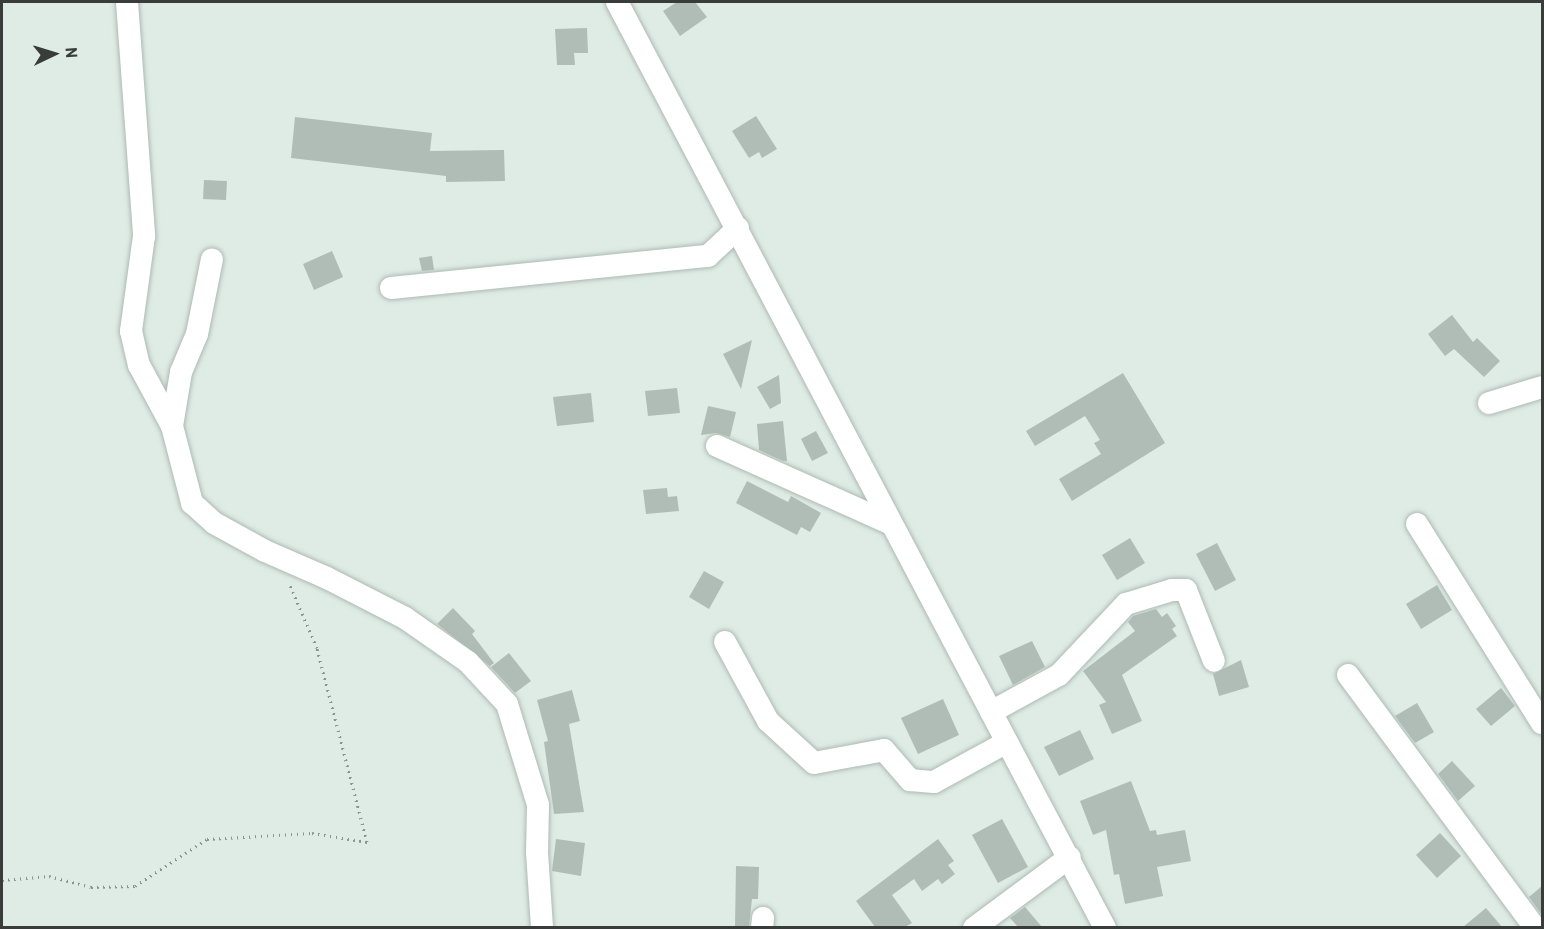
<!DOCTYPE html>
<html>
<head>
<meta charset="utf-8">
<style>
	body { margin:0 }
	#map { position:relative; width:1544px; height:929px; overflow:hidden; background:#deece5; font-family:Barlow,sans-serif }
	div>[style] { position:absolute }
	.building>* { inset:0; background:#b0bdb7 }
	.path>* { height:3px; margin-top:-1.5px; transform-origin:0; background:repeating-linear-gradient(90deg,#8b9490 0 1.5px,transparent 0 6px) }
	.roads { filter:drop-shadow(0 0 2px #aebab4) drop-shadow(0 0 2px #aebab4) }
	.minor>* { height:22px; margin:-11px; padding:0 11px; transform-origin:11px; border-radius:11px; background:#fff }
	span { translate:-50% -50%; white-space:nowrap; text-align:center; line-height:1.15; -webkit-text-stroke:4.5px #deece5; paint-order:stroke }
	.frame { position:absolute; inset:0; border:3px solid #383d3b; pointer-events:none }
	.north { position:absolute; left:24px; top:24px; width:60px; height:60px; -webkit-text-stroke:4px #deece5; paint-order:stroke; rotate:86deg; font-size:16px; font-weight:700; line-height:24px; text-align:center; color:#383d3b }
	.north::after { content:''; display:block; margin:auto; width:21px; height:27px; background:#383d3b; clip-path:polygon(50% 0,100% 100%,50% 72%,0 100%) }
</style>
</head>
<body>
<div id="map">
	<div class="building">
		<div style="clip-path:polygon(677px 2px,695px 2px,707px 17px,680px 36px,663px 11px)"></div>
		<div style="clip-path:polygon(587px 28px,588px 53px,574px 53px,575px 65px,557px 65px,555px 29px)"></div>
		<div style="clip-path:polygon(756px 116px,777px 149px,762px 158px,759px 152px,749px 158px,732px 131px)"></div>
		<div style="clip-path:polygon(295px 117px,432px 133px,430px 151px,504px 150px,505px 181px,446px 182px,446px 176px,291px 158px)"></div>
		<div style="clip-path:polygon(204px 180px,227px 181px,226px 200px,203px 199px)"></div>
		<div style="clip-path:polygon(332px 251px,343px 277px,314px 290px,303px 264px)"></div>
		<div style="clip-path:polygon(432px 256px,434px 270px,422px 271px,419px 258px)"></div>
		<div style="clip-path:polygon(1452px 315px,1473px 342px,1477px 338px,1500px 361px,1484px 377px,1454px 349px,1445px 356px,1428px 334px)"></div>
		<div style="clip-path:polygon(752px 340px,741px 389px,723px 354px)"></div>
		<div style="clip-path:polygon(1123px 373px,1165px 443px,1072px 501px,1059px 479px,1101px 454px,1094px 443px,1100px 440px,1085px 416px,1035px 446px,1026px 431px)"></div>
		<div style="clip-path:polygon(779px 375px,781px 403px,770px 409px,757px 387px)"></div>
		<div style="clip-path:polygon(677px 388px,680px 413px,648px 416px,645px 391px)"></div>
		<div style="clip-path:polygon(591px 393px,594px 422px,557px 426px,553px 397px)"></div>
		<div style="clip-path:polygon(708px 406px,736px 412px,730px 437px,716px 433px,701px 435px)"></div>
		<div style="clip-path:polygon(783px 421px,787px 461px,783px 461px,759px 450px,757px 424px)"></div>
		<div style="clip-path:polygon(816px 431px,828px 453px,812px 461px,801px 439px)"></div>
		<div style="clip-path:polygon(747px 481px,788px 502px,791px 496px,821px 513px,810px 532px,801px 527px,797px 535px,736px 503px)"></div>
		<div style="clip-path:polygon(667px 488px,668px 497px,677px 496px,679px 511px,646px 514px,643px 490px)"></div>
		<div style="clip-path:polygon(1130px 538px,1145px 563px,1117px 580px,1102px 555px)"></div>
		<div style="clip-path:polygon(1217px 543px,1236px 580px,1215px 591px,1196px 554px)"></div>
		<div style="clip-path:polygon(704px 571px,724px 582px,709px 609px,689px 597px)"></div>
		<div style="clip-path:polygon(1437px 585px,1452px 610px,1421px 629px,1406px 604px)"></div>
		<div style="clip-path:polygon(453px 608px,475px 631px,472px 634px,494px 663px,490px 666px,437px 624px)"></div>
		<div style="clip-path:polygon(1156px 609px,1162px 617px,1167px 613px,1176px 626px,1172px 629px,1177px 636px,1122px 675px,1142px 721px,1112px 734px,1099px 705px,1106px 702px,1083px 671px,1135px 631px,1128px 622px,1133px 616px)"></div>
		<div style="clip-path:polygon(1032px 641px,1045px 667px,1013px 685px,999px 656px)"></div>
		<div style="clip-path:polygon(509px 653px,531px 681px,515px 693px,491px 667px)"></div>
		<div style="clip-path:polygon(1241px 660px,1249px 687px,1219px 696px,1213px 674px)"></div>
		<div style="clip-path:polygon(1501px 688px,1515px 706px,1491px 726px,1476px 709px)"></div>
		<div style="clip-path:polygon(572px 690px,580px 721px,569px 724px,584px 812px,554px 814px,544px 742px,548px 741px,537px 700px)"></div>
		<div style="clip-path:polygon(943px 699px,959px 735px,918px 754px,901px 718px)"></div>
		<div style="clip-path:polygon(1417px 703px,1434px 732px,1415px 743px,1395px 716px)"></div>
		<div style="clip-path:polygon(1080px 730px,1094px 759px,1059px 776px,1044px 747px)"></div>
		<div style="clip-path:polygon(1452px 761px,1475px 786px,1458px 801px,1438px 774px)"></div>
		<div style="clip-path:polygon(1131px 781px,1150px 831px,1156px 830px,1157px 835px,1185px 830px,1191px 861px,1157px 867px,1163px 896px,1125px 904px,1119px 874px,1114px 875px,1106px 830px,1093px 835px,1080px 801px)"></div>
		<div style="clip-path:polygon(1002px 819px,1028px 867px,998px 883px,972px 835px)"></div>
		<div style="clip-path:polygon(1440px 833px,1461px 856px,1437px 878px,1416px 855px)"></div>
		<div style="clip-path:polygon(556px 839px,585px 843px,581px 876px,552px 871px)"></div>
		<div style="clip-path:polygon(938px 839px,954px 861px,948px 865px,955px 874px,942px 884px,938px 879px,922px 891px,914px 879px,892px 895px,912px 923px,905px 927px,875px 927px,856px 901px)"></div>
		<div style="clip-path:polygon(736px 866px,759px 867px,758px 899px,752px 899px,749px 927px,735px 927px)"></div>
		<div style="clip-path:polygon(1542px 886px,1542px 915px,1529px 897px)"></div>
		<div style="clip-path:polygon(1025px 907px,1042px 927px,1018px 927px,1010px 918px)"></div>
		<div style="clip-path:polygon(1486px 908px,1502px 927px,1463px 927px)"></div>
	</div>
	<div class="path">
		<div style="left:2px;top:880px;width:47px;rotate:-4.9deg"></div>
		<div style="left:49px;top:876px;width:43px;rotate:14.7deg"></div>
		<div style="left:91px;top:887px;width:44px;rotate:-1.3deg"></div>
		<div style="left:135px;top:886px;width:86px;rotate:-33.1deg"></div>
		<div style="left:207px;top:839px;width:105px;rotate:-3.3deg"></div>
		<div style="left:312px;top:833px;width:56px;rotate:9.3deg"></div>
		<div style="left:367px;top:842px;width:200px;rotate:-104.5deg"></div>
		<div style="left:317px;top:648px;width:71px;rotate:-113.3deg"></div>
	</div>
	<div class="roads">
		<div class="minor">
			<div style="left:127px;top:2px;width:235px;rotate:85.8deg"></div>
			<div style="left:144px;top:236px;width:96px;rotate:97.8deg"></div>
			<div style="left:131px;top:331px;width:35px;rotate:77deg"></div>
			<div style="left:139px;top:365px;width:69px;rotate:61.6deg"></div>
			<div style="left:172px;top:426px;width:80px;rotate:75.4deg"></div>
			<div style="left:192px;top:503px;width:30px;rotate:42deg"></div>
			<div style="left:214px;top:523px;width:58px;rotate:28.8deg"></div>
			<div style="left:265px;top:551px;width:68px;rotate:23.5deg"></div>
			<div style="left:327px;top:578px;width:88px;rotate:27.1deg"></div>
			<div style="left:405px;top:618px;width:77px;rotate:34.9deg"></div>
			<div style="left:468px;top:662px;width:57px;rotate:47.1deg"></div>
			<div style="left:507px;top:704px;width:106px;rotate:72.9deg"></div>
			<div style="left:538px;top:805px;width:47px;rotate:91.2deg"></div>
			<div style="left:537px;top:852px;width:76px;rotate:86.2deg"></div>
			<div style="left:617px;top:2px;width:1047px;rotate:62.21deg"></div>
			<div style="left:391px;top:288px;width:319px;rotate:-5.8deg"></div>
			<div style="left:708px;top:256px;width:41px;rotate:-43deg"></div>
			<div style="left:1489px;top:403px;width:55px;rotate:-16.8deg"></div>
			<div style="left:172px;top:426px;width:55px;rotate:-80.5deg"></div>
			<div style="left:181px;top:372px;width:41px;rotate:-67.2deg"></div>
			<div style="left:197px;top:334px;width:76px;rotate:-78.7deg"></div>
			<div style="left:717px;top:446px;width:191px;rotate:24.1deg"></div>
			<div style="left:1417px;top:524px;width:235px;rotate:57.9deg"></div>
			<div style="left:725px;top:642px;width:90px;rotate:61.4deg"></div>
			<div style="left:768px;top:721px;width:62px;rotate:42.4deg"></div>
			<div style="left:814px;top:763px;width:71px;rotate:-10.5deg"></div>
			<div style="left:884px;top:750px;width:40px;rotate:49deg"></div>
			<div style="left:910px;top:780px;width:24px;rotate:5deg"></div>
			<div style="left:934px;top:782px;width:83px;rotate:-28.7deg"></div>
			<div style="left:1348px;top:675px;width:315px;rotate:53.5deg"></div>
			<div style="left:991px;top:712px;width:77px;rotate:-28.6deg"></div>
			<div style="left:1059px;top:675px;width:98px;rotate:-46.7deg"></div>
			<div style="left:1126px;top:604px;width:48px;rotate:-16.9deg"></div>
			<div style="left:1172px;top:590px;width:14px"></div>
			<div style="left:1186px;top:590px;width:76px;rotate:68.5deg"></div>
			<div style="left:762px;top:928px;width:10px;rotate:-84deg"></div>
			<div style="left:974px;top:928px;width:119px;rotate:-36.5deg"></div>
		</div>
	</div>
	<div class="frame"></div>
	<div class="north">N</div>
</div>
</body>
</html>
